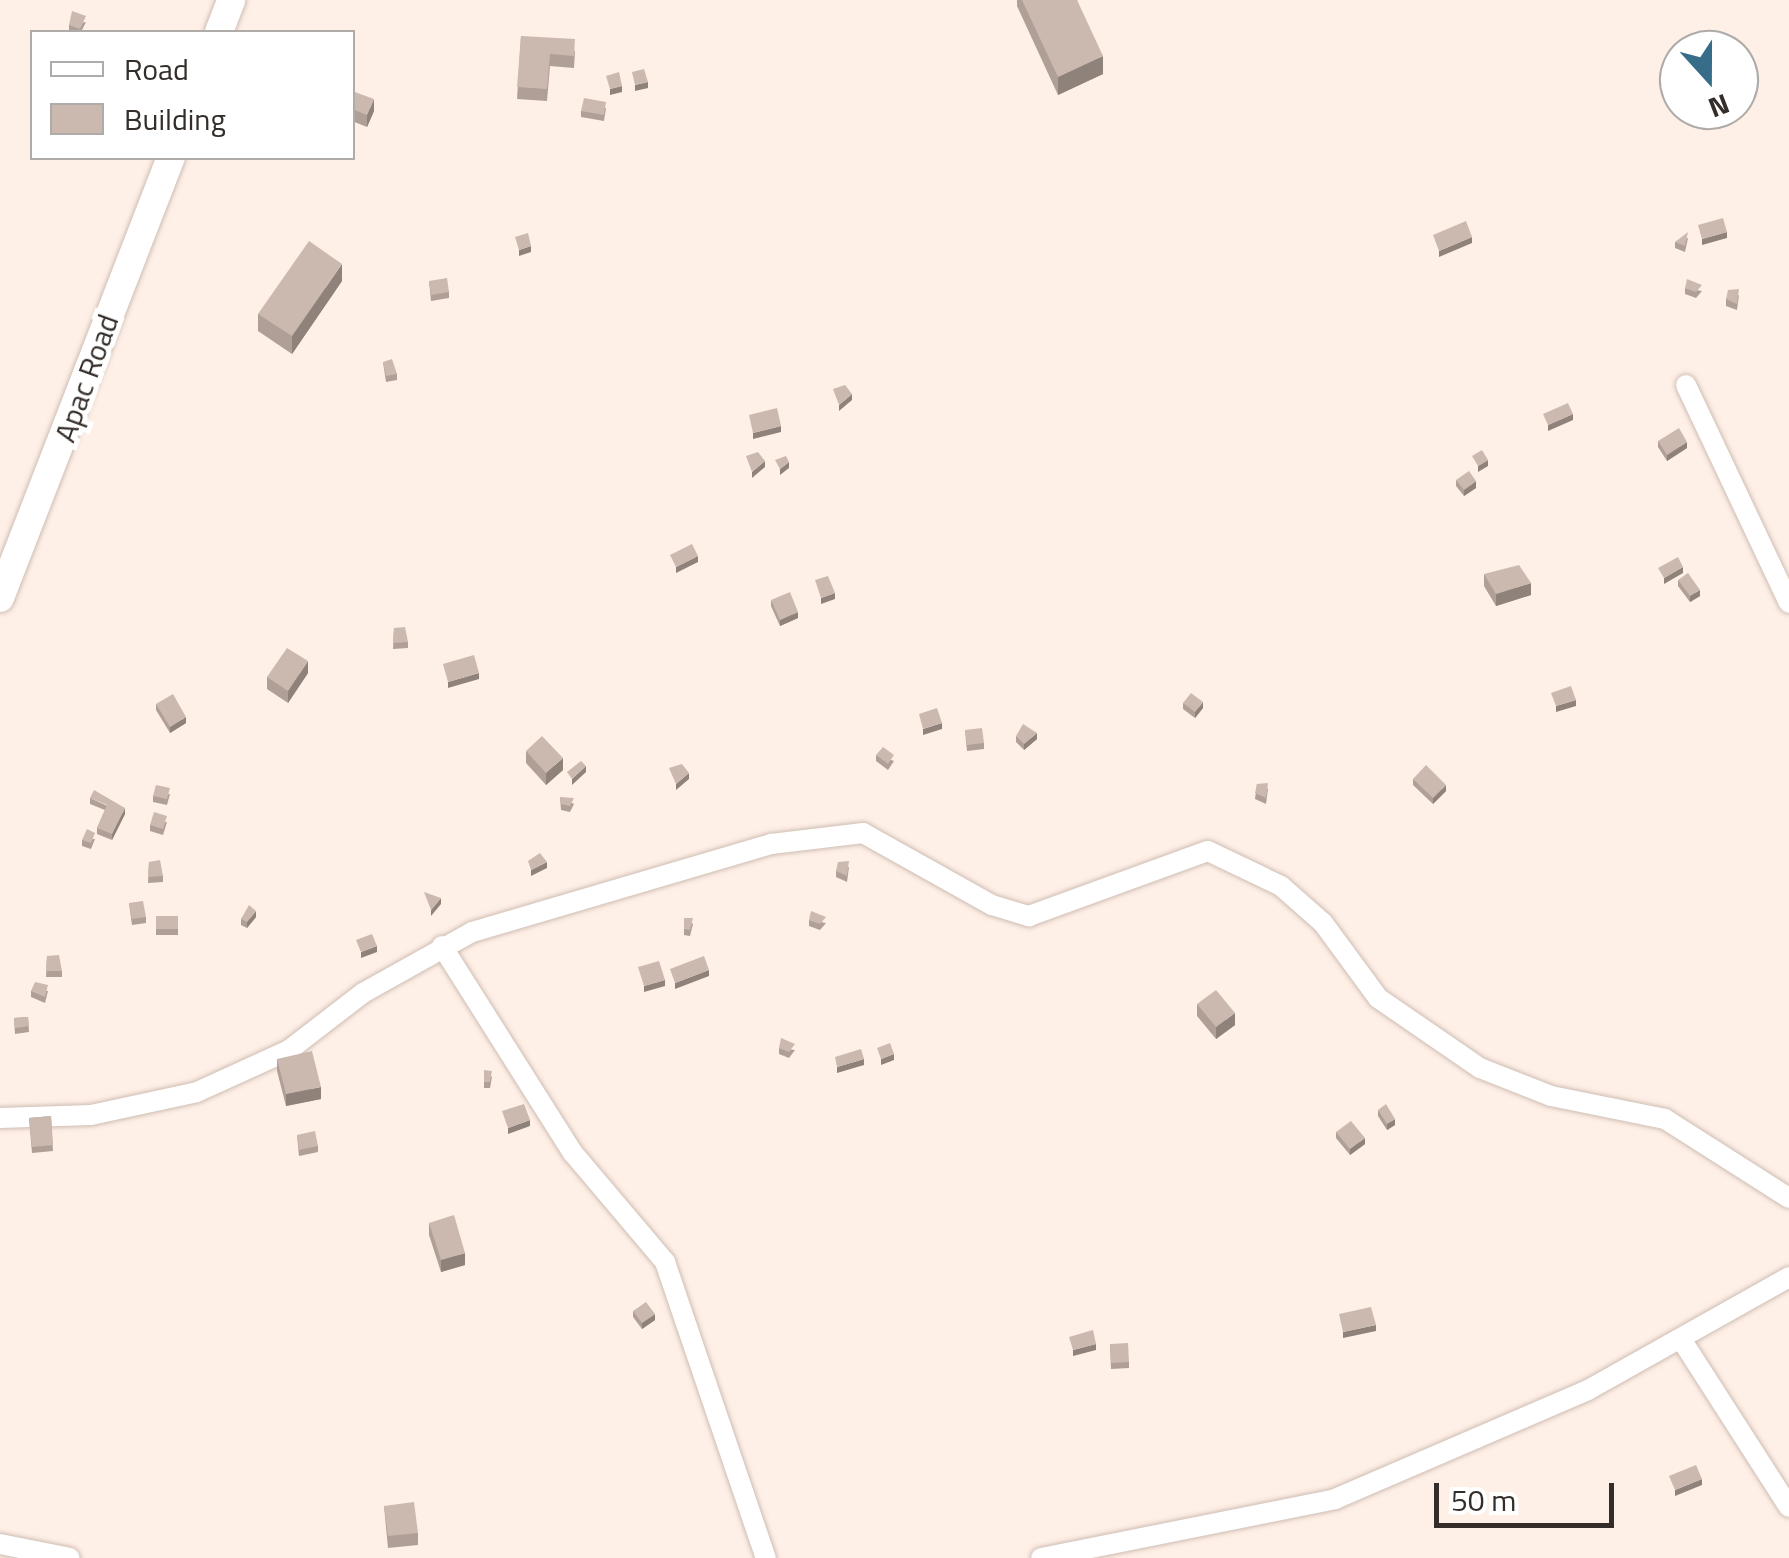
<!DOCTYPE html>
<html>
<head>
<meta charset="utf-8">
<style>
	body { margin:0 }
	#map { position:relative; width:1789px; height:1558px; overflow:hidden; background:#feefe7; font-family:"Titillium Web",sans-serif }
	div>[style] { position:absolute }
	.roads { filter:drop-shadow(0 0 2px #cebdb2) drop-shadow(0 0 2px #cebdb2) }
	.street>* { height:20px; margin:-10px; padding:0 10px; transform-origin:10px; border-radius:10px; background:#fff }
	.secondary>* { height:28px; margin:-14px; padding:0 14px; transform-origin:14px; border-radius:14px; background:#fff }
	.wall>* { inset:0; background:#af9f96 }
	.shaded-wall>* { inset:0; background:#8e827a }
	.building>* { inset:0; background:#cbb9af }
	span { translate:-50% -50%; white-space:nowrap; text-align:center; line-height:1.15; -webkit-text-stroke:10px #fff; paint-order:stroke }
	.street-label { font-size:30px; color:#342d29 }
	.legend { position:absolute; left:30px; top:30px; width:325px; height:130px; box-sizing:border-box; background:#fff; border:2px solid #aeaba9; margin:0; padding:12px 18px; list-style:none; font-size:30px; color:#342d29 }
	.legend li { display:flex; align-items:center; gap:20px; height:50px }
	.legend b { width:50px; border:2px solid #aeaba9 }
	.north { position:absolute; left:1659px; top:30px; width:100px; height:100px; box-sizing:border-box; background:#fff; border:2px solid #aeaba9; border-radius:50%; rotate:159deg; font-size:28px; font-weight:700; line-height:40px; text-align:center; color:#342d29 }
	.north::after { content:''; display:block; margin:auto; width:35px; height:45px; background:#376d88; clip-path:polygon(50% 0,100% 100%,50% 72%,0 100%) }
	.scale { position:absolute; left:1434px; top:1483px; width:180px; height:45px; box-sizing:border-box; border:5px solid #342d29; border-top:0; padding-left:12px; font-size:30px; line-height:35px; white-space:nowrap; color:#342d29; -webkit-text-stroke:8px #fff; paint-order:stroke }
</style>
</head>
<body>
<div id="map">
	<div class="roads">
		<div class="street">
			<div style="left:1686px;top:385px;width:241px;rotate:64.7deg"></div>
			<div style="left:442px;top:946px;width:245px;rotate:57.7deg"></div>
			<div style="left:573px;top:1153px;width:143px;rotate:49.8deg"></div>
			<div style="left:665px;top:1262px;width:313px;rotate:71.2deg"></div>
			<div style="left:0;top:1118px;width:91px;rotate:-1.9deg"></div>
			<div style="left:91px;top:1115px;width:108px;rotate:-12.2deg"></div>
			<div style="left:197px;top:1092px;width:101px;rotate:-24.5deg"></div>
			<div style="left:289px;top:1050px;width:93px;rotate:-37.6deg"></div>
			<div style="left:363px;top:993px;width:125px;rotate:-29.2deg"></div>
			<div style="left:472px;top:932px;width:312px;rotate:-16.4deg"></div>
			<div style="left:771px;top:844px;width:93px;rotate:-6.8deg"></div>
			<div style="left:863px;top:833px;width:148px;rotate:29.2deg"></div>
			<div style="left:992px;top:905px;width:39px;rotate:17deg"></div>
			<div style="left:1029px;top:916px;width:190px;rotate:-20deg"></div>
			<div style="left:1208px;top:851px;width:81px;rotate:25.6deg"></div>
			<div style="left:1281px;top:886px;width:56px;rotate:41.4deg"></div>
			<div style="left:1323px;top:923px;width:93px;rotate:53.7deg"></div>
			<div style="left:1378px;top:998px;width:124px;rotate:34.5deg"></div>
			<div style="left:1480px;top:1068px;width:76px;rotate:21.5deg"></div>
			<div style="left:1551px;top:1096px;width:116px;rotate:11.4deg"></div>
			<div style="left:1665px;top:1119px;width:147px;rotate:32.5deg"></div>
			<div style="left:1683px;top:1342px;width:196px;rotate:57.3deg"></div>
			<div style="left:0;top:1544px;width:71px;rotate:11.3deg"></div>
			<div style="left:1041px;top:1558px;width:300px;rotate:-11.3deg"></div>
			<div style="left:1335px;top:1499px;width:275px;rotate:-23.3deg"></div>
			<div style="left:1588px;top:1390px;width:231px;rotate:-29.3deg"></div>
		</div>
		<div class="secondary">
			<div style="left:219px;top:32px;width:34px;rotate:-69deg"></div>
			<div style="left:0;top:598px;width:472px;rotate:-68.8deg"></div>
		</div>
	</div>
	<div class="wall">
		<div style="clip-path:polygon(1017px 0,1077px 0,1103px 74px,1058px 95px,1017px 6px)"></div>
		<div style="clip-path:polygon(86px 22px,81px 32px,69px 32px,69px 25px)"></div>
		<div style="clip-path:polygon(521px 36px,575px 51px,574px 68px,550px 66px,547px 101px,517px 99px)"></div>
		<div style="clip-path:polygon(352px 91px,374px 111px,367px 127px,352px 121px)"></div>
		<div style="clip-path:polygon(606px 108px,604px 121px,581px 117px,581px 111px)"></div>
		<div style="clip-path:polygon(1688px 238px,1685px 252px,1675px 248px,1675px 242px)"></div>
		<div style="clip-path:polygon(342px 281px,292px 354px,258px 331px,258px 314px)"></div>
		<div style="clip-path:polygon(429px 281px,449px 292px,449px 298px,431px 301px)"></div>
		<div style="clip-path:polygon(1685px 288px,1702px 291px,1696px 298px,1685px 294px)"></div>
		<div style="clip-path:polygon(1739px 295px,1737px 310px,1726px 306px,1726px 299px)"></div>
		<div style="clip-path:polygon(383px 362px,397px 374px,397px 380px,386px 382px)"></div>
		<div style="clip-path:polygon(1658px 441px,1687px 448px,1667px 461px,1658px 447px)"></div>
		<div style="clip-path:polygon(1456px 480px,1476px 488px,1464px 496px,1456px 486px)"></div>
		<div style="clip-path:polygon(1484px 574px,1531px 595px,1496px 606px,1484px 586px)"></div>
		<div style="clip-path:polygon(1678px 580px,1700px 596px,1690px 602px,1678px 586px)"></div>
		<div style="clip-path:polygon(771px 600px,798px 618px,780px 626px,771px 606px)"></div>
		<div style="clip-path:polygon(394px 628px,408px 642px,408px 648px,393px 649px)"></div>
		<div style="clip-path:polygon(308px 673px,288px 703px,267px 689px,267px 677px)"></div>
		<div style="clip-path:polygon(1183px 703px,1203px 708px,1195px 718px,1183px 709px)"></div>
		<div style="clip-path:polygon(156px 704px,186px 723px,170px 733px,156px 710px)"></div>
		<div style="clip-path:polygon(965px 730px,984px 743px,984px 749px,967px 751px)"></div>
		<div style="clip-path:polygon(1016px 736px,1037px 739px,1024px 750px,1016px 742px)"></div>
		<div style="clip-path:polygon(526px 751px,563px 770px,546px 785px,526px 763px)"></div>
		<div style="clip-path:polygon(876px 755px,894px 761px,888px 770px,876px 761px)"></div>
		<div style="clip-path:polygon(1413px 779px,1446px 791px,1433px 804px,1413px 785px)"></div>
		<div style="clip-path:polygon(1257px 784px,1268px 789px,1266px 804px,1255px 799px)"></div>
		<div style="clip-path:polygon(170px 794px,167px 805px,153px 802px,153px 796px)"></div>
		<div style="clip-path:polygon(560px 797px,574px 804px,570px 812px,561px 810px)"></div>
		<div style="clip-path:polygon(90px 798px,125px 814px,112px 840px,97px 834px,97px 828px,105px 810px,90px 804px)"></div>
		<div style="clip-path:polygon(167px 822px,163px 835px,150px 831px,150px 825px)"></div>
		<div style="clip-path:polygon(95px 839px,91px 849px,82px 846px,82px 840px)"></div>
		<div style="clip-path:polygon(149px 862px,163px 876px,163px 882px,148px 883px)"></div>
		<div style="clip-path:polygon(849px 867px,847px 882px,836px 877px,836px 871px)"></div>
		<div style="clip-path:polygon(129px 903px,146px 917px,146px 923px,132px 925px)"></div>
		<div style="clip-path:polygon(156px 916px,178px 916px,178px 935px,156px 935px)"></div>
		<div style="clip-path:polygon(256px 917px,247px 928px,241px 925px,241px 919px)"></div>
		<div style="clip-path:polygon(684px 918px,693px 924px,690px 936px,684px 935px)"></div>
		<div style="clip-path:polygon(809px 920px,826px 923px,820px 930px,809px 926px)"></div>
		<div style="clip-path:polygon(47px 956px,62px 971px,62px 977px,46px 977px)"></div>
		<div style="clip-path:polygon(31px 991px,48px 991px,45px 1003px,31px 997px)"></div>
		<div style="clip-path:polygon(1197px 1004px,1235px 1025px,1216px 1039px,1197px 1016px)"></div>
		<div style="clip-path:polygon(28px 1017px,29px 1032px,15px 1034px,14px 1018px)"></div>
		<div style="clip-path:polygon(779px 1048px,795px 1050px,789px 1058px,779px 1054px)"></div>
		<div style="clip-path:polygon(277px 1059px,321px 1099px,286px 1106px,277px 1071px)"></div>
		<div style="clip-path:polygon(484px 1070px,492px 1077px,490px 1088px,484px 1088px)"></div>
		<div style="clip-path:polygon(1378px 1110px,1395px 1125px,1387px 1130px,1378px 1116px)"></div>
		<div style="clip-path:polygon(51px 1116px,53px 1151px,32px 1153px,29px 1118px)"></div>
		<div style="clip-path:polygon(1336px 1132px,1365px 1144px,1350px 1155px,1336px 1138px)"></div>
		<div style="clip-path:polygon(297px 1135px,318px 1146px,318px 1152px,299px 1156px)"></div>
		<div style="clip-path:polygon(429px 1223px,465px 1265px,441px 1272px,429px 1235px)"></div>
		<div style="clip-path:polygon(633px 1311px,655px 1320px,642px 1329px,633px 1317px)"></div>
		<div style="clip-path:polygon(1110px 1344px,1129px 1362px,1129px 1368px,1111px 1369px)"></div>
		<div style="clip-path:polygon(384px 1506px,418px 1533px,418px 1545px,388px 1548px)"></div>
	</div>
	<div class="shaded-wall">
		<div style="clip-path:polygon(1103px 56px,1103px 74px,1058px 95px,1058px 77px)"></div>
		<div style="clip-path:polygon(648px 82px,648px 88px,635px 91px,635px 85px)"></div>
		<div style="clip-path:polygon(622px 86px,622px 92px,610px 95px,610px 89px)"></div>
		<div style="clip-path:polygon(374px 99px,374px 111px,367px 127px,367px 115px)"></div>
		<div style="clip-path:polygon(1727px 232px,1727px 238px,1702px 245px,1702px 239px)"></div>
		<div style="clip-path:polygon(1472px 237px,1472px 243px,1439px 257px,1439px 251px)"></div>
		<div style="clip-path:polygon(531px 246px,531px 252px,519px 256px,519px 250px)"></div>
		<div style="clip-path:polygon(342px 264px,342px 281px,292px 354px,292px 336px)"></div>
		<div style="clip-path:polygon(852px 394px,852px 400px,839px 411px,839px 405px)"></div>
		<div style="clip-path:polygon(1573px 414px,1573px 420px,1548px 431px,1548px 425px)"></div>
		<div style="clip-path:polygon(781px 426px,781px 432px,753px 439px,753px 433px)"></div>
		<div style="clip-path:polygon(1687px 442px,1687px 448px,1667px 461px,1667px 455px)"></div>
		<div style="clip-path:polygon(1488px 460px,1488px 466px,1478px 472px,1478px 466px)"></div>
		<div style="clip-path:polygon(765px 461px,765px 467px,752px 478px,752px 472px)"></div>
		<div style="clip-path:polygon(789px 462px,789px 468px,780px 475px,780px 469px)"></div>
		<div style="clip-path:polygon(1476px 481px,1476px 488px,1464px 496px,1464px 490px)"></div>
		<div style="clip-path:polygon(698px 556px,698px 562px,676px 573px,676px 567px)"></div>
		<div style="clip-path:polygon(1683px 567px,1683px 573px,1664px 584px,1664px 578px)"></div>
		<div style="clip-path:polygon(1531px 583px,1531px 595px,1496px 606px,1496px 594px)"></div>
		<div style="clip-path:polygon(1700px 590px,1700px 596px,1690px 602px,1690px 596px)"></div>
		<div style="clip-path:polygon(835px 593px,835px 599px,821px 604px,821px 598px)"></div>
		<div style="clip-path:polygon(798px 612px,798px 618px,780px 626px,780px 620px)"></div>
		<div style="clip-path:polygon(308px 661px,308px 673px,288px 703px,288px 691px)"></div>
		<div style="clip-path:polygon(479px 673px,479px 679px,448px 688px,448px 682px)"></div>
		<div style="clip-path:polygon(1576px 700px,1576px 706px,1556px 712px,1556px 706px)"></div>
		<div style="clip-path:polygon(1203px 702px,1203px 708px,1195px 718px,1195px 712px)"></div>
		<div style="clip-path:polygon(186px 717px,186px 723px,170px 733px,170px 727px)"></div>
		<div style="clip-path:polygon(942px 723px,942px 729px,923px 735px,923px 729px)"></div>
		<div style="clip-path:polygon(1037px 733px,1037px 739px,1024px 750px,1024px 744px)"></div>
		<div style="clip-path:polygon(563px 758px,563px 770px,546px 785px,546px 773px)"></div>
		<div style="clip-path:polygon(586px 766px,586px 772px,572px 785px,572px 779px)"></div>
		<div style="clip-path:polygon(689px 773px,689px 779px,676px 790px,676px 784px)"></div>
		<div style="clip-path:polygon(1446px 785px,1446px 791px,1433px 804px,1433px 798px)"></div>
		<div style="clip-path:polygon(125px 808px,125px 814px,112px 840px,112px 834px)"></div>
		<div style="clip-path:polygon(547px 862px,547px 868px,531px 876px,531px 870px)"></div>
		<div style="clip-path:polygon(441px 898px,441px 904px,431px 916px,431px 910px)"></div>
		<div style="clip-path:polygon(256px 911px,256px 917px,247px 928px,247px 922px)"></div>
		<div style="clip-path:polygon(377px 946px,377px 952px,361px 958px,361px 952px)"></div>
		<div style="clip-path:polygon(709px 970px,709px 976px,675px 989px,675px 983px)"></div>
		<div style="clip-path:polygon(665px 980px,665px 986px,644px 992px,644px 986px)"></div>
		<div style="clip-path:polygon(1235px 1013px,1235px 1025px,1216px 1039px,1216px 1027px)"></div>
		<div style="clip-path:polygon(894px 1054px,894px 1060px,881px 1065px,881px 1059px)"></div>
		<div style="clip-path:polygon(864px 1059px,864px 1065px,837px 1073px,837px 1067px)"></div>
		<div style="clip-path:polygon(321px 1087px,321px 1099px,286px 1106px,286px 1094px)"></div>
		<div style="clip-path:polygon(1395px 1119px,1395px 1125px,1387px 1130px,1387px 1124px)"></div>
		<div style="clip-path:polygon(530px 1120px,530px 1126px,508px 1134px,508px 1128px)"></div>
		<div style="clip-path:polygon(1365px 1138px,1365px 1144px,1350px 1155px,1350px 1149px)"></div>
		<div style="clip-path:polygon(465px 1253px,465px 1265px,441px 1272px,441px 1260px)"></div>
		<div style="clip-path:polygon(655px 1314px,655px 1320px,642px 1329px,642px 1323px)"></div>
		<div style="clip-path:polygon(1376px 1325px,1376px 1331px,1343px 1338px,1343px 1332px)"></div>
		<div style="clip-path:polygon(1096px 1344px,1096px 1350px,1073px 1356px,1073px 1350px)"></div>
		<div style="clip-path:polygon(1702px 1479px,1702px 1485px,1675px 1496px,1675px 1490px)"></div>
	</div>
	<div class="building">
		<div style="clip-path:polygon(1022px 0,1077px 0,1103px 56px,1058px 77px)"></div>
		<div style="clip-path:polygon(72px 11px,86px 16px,80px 29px,69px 25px)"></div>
		<div style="clip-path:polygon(521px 36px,575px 39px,574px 56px,550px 54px,547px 89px,517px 87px)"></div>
		<div style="clip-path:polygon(644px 69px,648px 82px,635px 85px,632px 72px)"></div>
		<div style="clip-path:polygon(619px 72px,622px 86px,610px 89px,606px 76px)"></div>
		<div style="clip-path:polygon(352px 91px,374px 99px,367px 115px,352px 109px)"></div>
		<div style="clip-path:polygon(584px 98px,606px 102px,604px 115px,581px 111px)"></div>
		<div style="clip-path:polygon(1723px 218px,1727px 232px,1702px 239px,1698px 225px)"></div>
		<div style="clip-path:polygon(1466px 221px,1472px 237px,1439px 251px,1433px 235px)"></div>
		<div style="clip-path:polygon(1688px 232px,1685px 246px,1675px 242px)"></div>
		<div style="clip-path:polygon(528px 233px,531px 246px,519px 250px,515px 237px)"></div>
		<div style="clip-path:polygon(309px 241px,342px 264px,292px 336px,258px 314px)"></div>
		<div style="clip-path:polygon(447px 278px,449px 292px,431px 295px,429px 281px)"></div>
		<div style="clip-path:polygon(1687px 279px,1702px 285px,1696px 292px,1685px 288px)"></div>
		<div style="clip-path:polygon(1739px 289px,1737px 304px,1726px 299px,1728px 290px)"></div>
		<div style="clip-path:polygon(392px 359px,397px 374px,386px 376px,383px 362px)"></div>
		<div style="clip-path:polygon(845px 385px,852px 394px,839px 405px,833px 389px)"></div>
		<div style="clip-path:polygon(1568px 403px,1573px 414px,1548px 425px,1543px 414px)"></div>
		<div style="clip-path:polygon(777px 408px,781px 426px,753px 433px,749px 415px)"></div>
		<div style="clip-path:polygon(1679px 428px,1687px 442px,1667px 455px,1658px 441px)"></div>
		<div style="clip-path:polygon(1482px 450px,1488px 460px,1478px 466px,1472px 456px)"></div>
		<div style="clip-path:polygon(758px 452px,765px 461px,752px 472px,746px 456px)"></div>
		<div style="clip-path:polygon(786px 456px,789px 462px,780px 469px,775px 460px)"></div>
		<div style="clip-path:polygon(1469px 471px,1476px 481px,1464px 490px,1456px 480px)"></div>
		<div style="clip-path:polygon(692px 544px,698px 556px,676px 567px,670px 555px)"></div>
		<div style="clip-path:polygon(1678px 557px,1683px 567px,1664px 578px,1658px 568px)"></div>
		<div style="clip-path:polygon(1519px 565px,1531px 583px,1496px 594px,1484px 574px)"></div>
		<div style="clip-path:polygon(1688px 573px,1700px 590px,1690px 596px,1678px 580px)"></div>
		<div style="clip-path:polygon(828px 576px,835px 593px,821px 598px,815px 580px)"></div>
		<div style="clip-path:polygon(790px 592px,798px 612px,780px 620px,771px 600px)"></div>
		<div style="clip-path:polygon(405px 627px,408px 642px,393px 643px,394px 628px)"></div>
		<div style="clip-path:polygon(287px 648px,308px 661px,288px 691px,267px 677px)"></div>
		<div style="clip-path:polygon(474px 655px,479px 673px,448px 682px,443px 664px)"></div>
		<div style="clip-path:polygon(1571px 686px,1576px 700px,1556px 706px,1551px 693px)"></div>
		<div style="clip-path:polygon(1191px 693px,1203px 702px,1195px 712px,1183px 703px)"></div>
		<div style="clip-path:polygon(173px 694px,186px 717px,170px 727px,156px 704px)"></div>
		<div style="clip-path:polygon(937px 708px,942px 723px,923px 729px,919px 714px)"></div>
		<div style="clip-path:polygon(1023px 724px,1037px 733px,1024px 744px,1016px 736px)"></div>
		<div style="clip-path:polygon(982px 728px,984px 743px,967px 745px,965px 730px)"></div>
		<div style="clip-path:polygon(542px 736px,563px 758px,546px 773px,526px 751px)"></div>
		<div style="clip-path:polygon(883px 747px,894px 755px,888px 764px,876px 755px)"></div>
		<div style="clip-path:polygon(581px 761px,586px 766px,572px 779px,567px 772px)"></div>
		<div style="clip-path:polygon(682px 764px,689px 773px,676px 784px,669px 768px)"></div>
		<div style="clip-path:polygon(1426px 765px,1446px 785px,1433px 798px,1413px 779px)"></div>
		<div style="clip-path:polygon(1268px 783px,1266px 798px,1255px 793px,1257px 784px)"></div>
		<div style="clip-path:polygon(156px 785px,170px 788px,167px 799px,153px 796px)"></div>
		<div style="clip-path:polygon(94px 790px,125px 808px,112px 834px,97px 828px,107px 805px,90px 798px)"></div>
		<div style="clip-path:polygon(560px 797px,574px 798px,570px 806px,561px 804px)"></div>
		<div style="clip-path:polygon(154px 812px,167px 816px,163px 829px,150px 825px)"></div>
		<div style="clip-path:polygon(87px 829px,95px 833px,91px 843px,82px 840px)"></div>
		<div style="clip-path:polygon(540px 853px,547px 862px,531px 870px,528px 861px)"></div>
		<div style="clip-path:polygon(160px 860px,163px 876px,148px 877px,149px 862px)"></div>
		<div style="clip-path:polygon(849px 861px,847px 876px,836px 871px,838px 862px)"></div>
		<div style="clip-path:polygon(424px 892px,441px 898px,431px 910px)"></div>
		<div style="clip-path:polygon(143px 901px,146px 917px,132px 919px,129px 903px)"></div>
		<div style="clip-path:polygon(249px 905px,256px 911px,247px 922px,241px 919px)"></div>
		<div style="clip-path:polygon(811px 911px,826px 917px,820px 924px,809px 920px)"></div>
		<div style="clip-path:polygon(156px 916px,178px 916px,178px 929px,156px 929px)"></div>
		<div style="clip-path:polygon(684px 918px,693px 918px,690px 930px,684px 929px)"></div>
		<div style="clip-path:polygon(372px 934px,377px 946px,361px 952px,356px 940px)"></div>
		<div style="clip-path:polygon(59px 955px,62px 971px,46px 971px,47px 956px)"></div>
		<div style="clip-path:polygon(704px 956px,709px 970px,675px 983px,670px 969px)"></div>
		<div style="clip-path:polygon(659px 961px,665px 980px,644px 986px,638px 967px)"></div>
		<div style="clip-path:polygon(35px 982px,48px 985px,45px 997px,31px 991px)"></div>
		<div style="clip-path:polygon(1216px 990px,1235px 1013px,1216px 1027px,1197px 1004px)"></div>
		<div style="clip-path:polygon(28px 1017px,29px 1026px,15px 1028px,14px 1018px)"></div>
		<div style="clip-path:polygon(781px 1038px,795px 1044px,789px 1052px,779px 1048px)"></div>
		<div style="clip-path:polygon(890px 1043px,894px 1054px,881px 1059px,877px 1048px)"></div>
		<div style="clip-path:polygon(861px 1049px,864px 1059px,837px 1067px,835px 1057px)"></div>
		<div style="clip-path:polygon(312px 1051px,321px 1087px,286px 1094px,277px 1059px)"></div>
		<div style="clip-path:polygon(484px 1070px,492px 1071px,490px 1082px,484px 1082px)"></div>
		<div style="clip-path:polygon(524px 1104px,530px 1120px,508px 1128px,502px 1111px)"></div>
		<div style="clip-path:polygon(1386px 1104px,1395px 1119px,1387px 1124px,1378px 1110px)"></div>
		<div style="clip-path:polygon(51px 1116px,53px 1145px,32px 1147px,29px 1118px)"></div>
		<div style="clip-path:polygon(1351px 1121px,1365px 1138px,1350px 1149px,1336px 1132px)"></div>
		<div style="clip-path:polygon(315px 1131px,318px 1146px,299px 1150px,297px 1135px)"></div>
		<div style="clip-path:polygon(454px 1215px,465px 1253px,441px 1260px,429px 1223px)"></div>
		<div style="clip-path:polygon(646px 1302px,655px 1314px,642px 1323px,633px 1311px)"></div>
		<div style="clip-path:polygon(1371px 1307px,1376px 1325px,1343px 1332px,1339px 1314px)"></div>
		<div style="clip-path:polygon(1093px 1330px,1096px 1344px,1073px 1350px,1069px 1337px)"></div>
		<div style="clip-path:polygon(1128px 1343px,1129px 1362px,1111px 1363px,1110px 1344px)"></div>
		<div style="clip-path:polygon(1696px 1465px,1702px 1479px,1675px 1490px,1669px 1476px)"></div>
		<div style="clip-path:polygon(414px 1502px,418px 1533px,388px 1536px,384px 1506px)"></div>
	</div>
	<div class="street-label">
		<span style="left:86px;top:378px;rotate:-70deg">Apac Road</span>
	</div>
	<ul class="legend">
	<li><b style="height:12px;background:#fff"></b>Road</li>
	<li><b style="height:28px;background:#cbb9af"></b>Building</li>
	</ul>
	<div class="north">N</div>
	<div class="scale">50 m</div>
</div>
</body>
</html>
